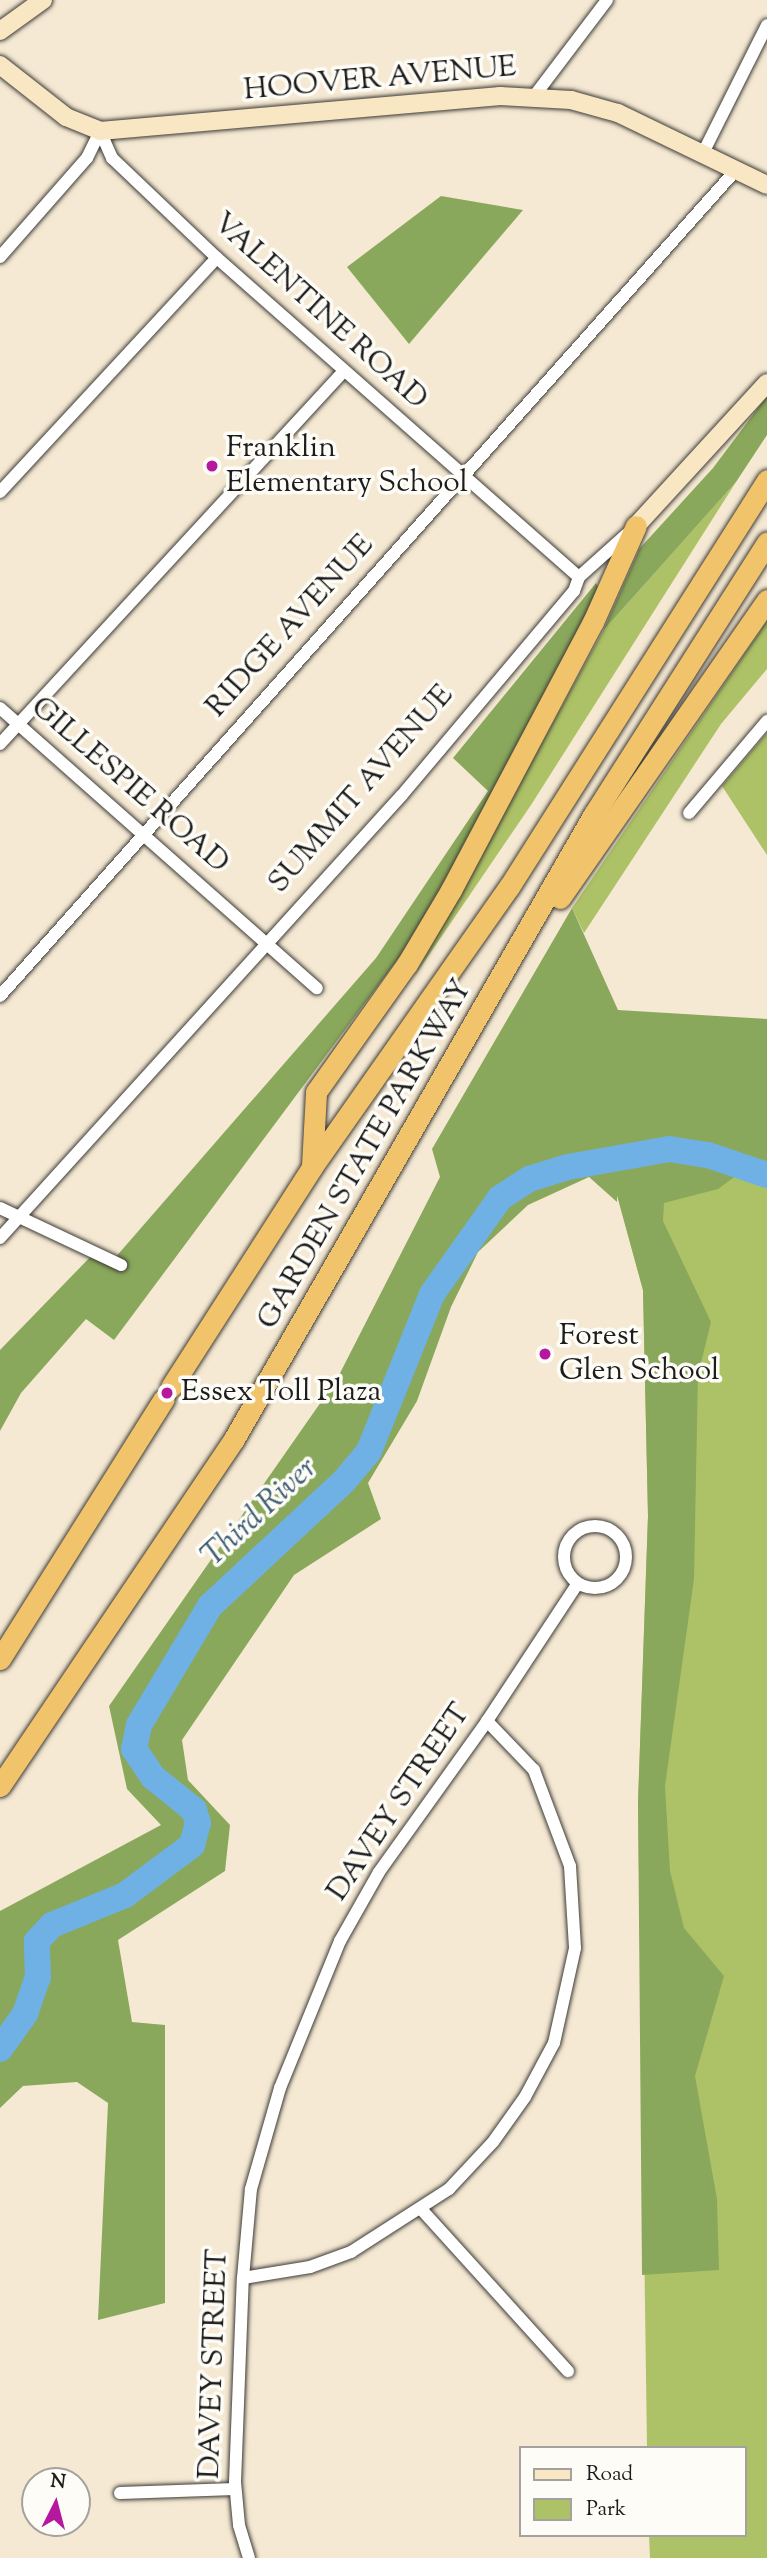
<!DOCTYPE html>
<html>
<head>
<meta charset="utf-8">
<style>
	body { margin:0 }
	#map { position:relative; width:767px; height:2558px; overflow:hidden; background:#f5e9d3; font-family:"Sorts Mill Goudy",serif }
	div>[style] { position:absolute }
	.green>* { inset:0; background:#adc266 }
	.forest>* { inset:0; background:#8aa85b }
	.river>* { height:26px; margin:-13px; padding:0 13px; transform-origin:13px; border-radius:13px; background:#6fb1e4 }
	.roads { filter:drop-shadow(0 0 2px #3d3b37) drop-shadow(0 0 2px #3d3b37) }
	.street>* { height:12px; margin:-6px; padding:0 6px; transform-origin:6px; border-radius:6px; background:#fff }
	.street>.ring { margin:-6px; padding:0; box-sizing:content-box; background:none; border:12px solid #fff; border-radius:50% }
	.secondary>* { height:18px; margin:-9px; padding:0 9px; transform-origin:9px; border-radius:9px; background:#f9e7c3 }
	.highway>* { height:21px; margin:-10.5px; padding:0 10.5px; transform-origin:10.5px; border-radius:10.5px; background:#f1c36a }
	.dots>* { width:19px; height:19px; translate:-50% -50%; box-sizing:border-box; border:4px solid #fdfcf7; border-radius:50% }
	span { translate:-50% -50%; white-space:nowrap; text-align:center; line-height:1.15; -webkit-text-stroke:7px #fdfcf7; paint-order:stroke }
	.street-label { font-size:30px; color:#1c1c1c }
	.poi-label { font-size:30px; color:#1c1c1c }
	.left { translate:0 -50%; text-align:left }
	.water-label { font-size:32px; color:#415f76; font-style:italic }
	.legend { position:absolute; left:519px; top:2446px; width:228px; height:91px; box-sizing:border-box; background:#fdfcf7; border:2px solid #a3a29f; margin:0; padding:9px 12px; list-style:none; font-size:21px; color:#1c1c1c }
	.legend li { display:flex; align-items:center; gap:14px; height:35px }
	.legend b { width:35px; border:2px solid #a3a29f }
	.north { position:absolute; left:21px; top:2467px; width:70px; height:70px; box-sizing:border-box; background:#fdfcf7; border:2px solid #a3a29f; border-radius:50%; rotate:6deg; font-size:19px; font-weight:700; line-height:28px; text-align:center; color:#1c1c1c }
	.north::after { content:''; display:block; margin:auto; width:24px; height:32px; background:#b5179e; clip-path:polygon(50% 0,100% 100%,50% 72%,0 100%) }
</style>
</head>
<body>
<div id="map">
	<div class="green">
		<div style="clip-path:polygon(736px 482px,531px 805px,414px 977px,603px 631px)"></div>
		<div style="clip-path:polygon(767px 621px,767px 669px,721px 724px,584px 933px,572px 908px)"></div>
		<div style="clip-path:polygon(767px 733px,767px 855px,722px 786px)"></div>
		<div style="clip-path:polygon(748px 1167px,767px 1175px,767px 2558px,650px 2558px,649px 2535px,744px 2535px,744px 2448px,647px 2448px,638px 1803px,648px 1516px,643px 1290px,612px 1177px)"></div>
	</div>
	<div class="forest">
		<div style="clip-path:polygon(441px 196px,523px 210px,409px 344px,347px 267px)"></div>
		<div style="clip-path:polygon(767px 396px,767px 435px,736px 482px,603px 631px,640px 548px,713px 468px)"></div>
		<div style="clip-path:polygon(596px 583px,599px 589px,438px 905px,114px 1340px,86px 1319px,21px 1393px,0 1431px,0 1350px,97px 1250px,114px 1259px,376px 958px,488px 791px,453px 758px)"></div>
		<div style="clip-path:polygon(572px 908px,618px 1010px,767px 1019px,767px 1175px,748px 1167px,718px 1189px,664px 1203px,663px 1221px,711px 1322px,698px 1375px,694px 1579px,665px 1786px,670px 1871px,684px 1928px,724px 1976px,695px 2076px,717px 2199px,719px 2270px,642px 2275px,638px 1803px,648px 1516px,643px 1290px,617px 1195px,617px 1202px,589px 1177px,528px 1205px,478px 1252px,451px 1307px,417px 1401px,368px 1483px,381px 1519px,294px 1575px,182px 1740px,188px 1780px,230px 1825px,225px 1871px,118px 1940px,132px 2022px,165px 2025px,165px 2303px,98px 2320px,108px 2103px,77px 2082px,23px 2086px,0 2108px,0 1911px,161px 1825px,127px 1789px,109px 1706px,337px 1379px,440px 1177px,432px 1149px)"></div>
	</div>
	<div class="river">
		<div style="left:0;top:2049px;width:43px;rotate:-54.5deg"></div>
		<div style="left:25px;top:2014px;width:39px;rotate:-71deg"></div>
		<div style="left:38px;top:1977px;width:36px;rotate:-92deg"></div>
		<div style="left:37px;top:1941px;width:22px;rotate:-47deg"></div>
		<div style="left:52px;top:1925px;width:79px;rotate:-22.3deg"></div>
		<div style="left:125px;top:1895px;width:84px;rotate:-36.7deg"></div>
		<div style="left:192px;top:1845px;width:23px;rotate:-75deg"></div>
		<div style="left:198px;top:1823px;width:14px;rotate:-107deg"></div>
		<div style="left:194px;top:1810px;width:53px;rotate:-141.2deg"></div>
		<div style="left:153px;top:1777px;width:34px;rotate:-124deg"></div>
		<div style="left:134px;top:1749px;width:25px;rotate:-78deg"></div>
		<div style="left:139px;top:1725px;width:139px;rotate:-59.2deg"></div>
		<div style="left:210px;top:1606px;width:183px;rotate:-43deg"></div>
		<div style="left:344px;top:1481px;width:39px;rotate:-50deg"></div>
		<div style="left:369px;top:1451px;width:169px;rotate:-68.1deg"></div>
		<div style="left:432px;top:1294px;width:118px;rotate:-54.7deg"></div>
		<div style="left:500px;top:1198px;width:35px;rotate:-33deg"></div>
		<div style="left:529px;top:1179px;width:41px;rotate:-17.1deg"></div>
		<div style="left:568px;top:1167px;width:103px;rotate:-10.1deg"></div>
		<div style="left:669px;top:1149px;width:39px;rotate:9deg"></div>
		<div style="left:708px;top:1155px;width:62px;rotate:18.7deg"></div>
	</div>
	<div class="roads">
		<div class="street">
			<div style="left:535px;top:95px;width:119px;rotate:-52.8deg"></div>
			<div style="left:100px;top:131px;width:30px;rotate:66deg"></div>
			<div style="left:112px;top:158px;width:145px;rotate:43.6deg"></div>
			<div style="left:217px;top:258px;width:482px;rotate:41.4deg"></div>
			<div style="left:703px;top:153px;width:143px;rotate:-63.4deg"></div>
			<div style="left:0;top:257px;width:132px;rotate:-48.7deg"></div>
			<div style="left:87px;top:158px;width:30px;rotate:-64deg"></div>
			<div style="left:0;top:492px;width:319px;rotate:-47.2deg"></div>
			<div style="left:0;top:708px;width:423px;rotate:41.5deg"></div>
			<div style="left:0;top:744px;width:507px;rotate:-47.32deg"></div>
			<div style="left:689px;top:813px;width:121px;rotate:-49.7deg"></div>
			<div style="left:0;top:996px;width:1106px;rotate:-48.3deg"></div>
			<div style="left:0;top:1208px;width:134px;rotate:25.2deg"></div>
			<div style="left:0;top:1238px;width:598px;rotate:-47.78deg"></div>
			<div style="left:402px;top:795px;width:267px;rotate:-49.9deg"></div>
			<div style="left:574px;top:591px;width:15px;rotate:-70deg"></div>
			<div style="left:579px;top:577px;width:64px;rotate:-41.9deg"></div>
			<div class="ring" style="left:564px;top:1526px;width:50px;height:50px"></div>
			<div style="left:421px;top:2209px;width:219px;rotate:47.8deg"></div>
			<div style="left:243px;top:2278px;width:68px;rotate:-9.3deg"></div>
			<div style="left:310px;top:2267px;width:44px;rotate:-20.1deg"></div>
			<div style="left:351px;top:2252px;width:117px;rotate:-32.7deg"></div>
			<div style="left:449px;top:2189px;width:64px;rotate:-46.9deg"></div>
			<div style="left:493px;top:2142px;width:55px;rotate:-54.6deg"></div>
			<div style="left:525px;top:2097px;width:61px;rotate:-61.8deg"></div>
			<div style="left:554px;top:2043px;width:97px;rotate:-77.5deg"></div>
			<div style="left:575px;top:1948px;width:82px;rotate:-93.5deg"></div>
			<div style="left:570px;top:1866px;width:103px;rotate:-110.6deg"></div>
			<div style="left:534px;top:1770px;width:68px;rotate:-133.8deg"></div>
			<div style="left:120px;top:2493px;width:115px;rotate:-2deg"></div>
			<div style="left:249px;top:2558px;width:34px;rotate:-107deg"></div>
			<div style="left:239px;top:2525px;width:43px;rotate:-95.3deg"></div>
			<div style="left:235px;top:2482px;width:204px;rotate:-87.8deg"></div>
			<div style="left:243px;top:2278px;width:89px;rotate:-84.9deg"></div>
			<div style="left:251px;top:2189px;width:105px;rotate:-74deg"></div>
			<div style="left:280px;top:2088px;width:159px;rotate:-67.8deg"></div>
			<div style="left:340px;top:1941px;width:79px;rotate:-60.5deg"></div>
			<div style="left:379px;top:1872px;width:186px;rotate:-54.4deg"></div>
			<div style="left:487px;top:1721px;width:162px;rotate:-56.6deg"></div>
		</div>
		<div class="secondary">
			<div style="left:0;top:31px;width:53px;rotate:-35.8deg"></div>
			<div style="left:0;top:65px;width:84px;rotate:38.2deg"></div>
			<div style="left:66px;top:117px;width:37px;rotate:22deg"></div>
			<div style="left:100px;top:131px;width:402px;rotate:-5deg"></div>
			<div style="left:500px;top:96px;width:71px;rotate:3.2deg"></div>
			<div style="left:571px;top:100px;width:49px;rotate:15.5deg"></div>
			<div style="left:618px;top:113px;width:165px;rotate:25.8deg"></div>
			<div style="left:636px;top:526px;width:194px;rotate:-47.5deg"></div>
		</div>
		<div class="highway">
			<div style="left:560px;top:898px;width:363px;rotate:-55.2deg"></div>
			<div style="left:312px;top:1166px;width:74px;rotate:-86.9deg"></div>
			<div style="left:316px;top:1092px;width:157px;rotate:-54.6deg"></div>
			<div style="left:407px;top:964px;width:86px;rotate:-59.3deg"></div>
			<div style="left:451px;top:890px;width:303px;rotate:-62.1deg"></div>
			<div style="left:593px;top:622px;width:105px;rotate:-65.9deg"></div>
			<div style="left:171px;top:1387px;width:261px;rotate:-57.3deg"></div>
			<div style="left:312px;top:1167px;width:342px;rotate:-54.9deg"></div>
			<div style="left:509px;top:887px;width:482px;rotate:-57.6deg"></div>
			<div style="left:0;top:1659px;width:307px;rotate:-57.8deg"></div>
			<div style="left:0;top:1786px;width:419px;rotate:-56deg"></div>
			<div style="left:234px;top:1439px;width:721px;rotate:-60.06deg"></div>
			<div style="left:594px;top:814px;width:322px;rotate:-57.5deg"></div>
		</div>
	</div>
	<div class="dots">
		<div style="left:212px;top:466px;background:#b5179e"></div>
		<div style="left:545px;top:1354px;background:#b5179e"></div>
		<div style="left:167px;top:1393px;background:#b5179e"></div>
	</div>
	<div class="street-label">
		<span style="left:380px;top:80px;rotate:-5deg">HOOVER AVENUE</span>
		<span style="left:319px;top:312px;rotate:42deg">VALENTINE ROAD</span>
		<span style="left:291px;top:627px;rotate:-48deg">RIDGE AVENUE</span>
		<span style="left:129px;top:786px;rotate:41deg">GILLESPIE ROAD</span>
		<span style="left:362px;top:790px;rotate:-49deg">SUMMIT AVENUE</span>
		<span style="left:366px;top:1155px;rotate:-60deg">GARDEN STATE PARKWAY</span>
		<span style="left:400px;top:1803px;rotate:-56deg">DAVEY STREET</span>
		<span style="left:215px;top:2364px;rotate:-88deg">DAVEY STREET</span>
	</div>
	<div class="poi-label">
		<span class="left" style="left:226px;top:466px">Franklin<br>Elementary School</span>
		<span class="left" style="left:559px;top:1354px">Forest<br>Glen School</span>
		<span class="left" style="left:181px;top:1393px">Essex Toll Plaza</span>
	</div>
	<div class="water-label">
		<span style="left:260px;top:1513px;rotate:-43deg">Third River</span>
	</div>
	<ul class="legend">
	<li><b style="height:9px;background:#f9e7c3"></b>Road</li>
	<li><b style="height:19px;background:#adc266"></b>Park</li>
	</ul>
	<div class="north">N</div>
</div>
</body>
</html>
